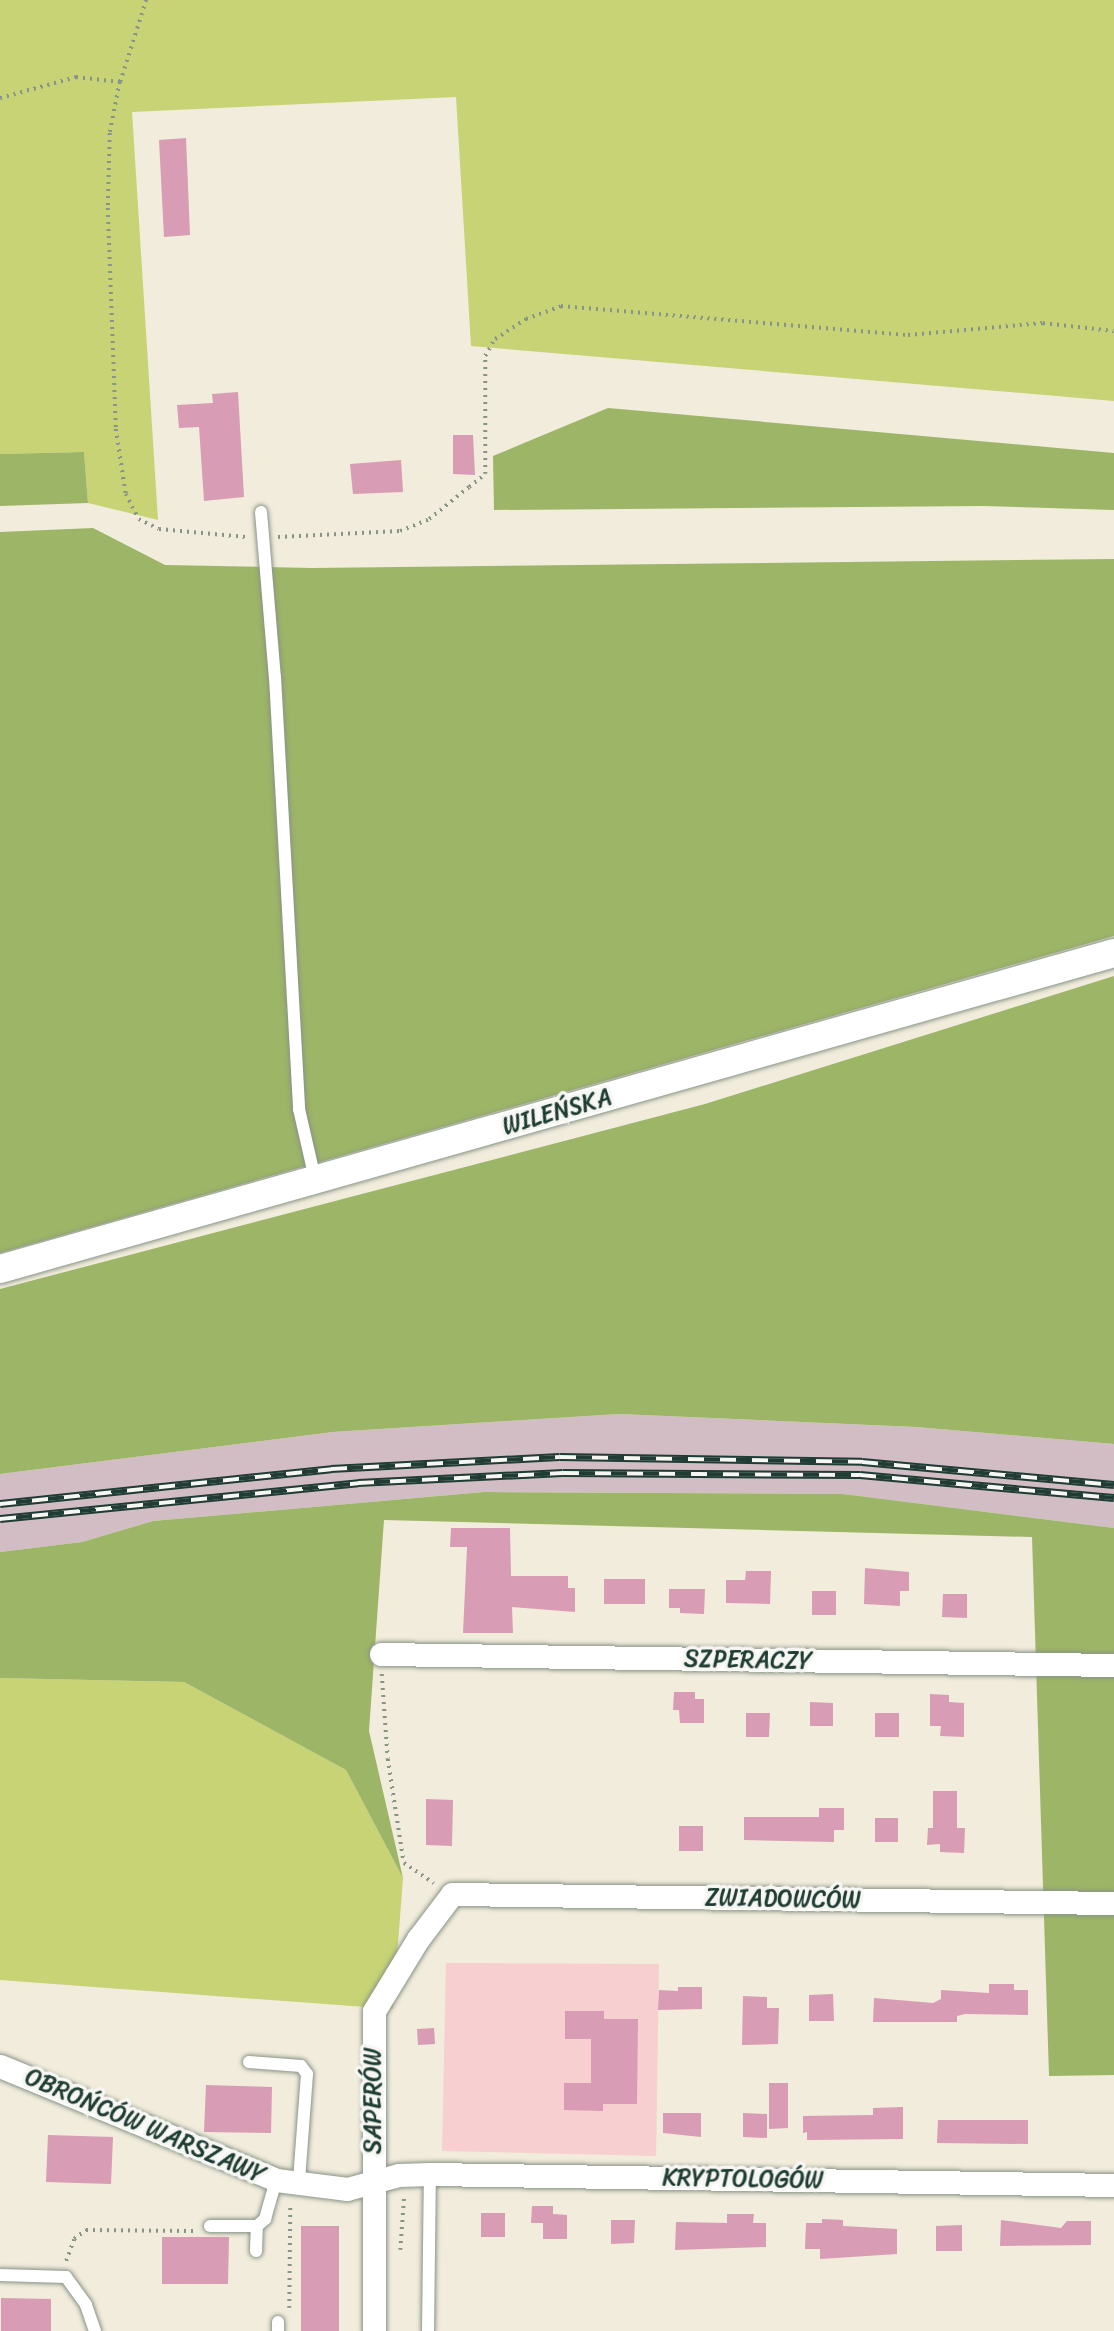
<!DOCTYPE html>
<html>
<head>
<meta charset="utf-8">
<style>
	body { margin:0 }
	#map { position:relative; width:1114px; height:2331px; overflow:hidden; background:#f1ecdb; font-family:Sriracha,sans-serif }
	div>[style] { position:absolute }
	.built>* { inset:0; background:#f7cfd0 }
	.industrial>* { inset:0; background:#d2bdc5 }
	.green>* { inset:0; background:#c7d375 }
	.forest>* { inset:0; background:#9db566 }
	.building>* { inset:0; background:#d89cb4 }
	.path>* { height:3.5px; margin-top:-1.75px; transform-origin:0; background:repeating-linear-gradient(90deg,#889488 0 2px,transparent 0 7px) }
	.roads { filter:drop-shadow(0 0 2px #889488) drop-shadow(0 0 2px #889488) }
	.service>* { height:12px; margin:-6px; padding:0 6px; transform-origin:6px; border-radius:6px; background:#fff }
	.minor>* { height:23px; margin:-11.5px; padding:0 11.5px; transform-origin:11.5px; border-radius:11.5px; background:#fff }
	.tertiary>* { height:28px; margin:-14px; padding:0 14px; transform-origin:14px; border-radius:14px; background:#fff }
	.rail>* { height:8px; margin-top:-4px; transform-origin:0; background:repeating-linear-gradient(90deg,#f6f6f2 0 16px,#1f3d34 0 32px); box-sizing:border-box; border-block:2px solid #1f3d34 }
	span { translate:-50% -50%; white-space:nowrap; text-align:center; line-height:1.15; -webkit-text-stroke:7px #f6f6f2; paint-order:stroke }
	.street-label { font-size:24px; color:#1f3d34 }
</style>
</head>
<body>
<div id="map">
	<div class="built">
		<div style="clip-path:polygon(446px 1963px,659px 1964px,656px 2156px,442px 2151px)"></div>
	</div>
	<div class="industrial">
		<div style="clip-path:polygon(619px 1414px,916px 1427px,1114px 1444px,1114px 1528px,843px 1494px,484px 1492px,153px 1521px,82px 1542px,0 1552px,0 1474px,333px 1432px)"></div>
	</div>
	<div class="green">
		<div style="clip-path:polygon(0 0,1114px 0,1114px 401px,471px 346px,456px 97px,132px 112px,158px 520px,88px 503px,84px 452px,0 454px)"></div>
		<div style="clip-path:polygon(0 1678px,184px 1682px,346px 1770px,403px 1878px,393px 2009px,0 1980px)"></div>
	</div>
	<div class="forest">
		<div style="clip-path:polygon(608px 408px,1114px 453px,1114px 510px,983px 506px,494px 510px,493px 456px)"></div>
		<div style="clip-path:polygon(84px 452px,88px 503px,0 506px,0 454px)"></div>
		<div style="clip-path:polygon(93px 528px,165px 565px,312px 568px,1114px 559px,1114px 936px,0 1253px,0 532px)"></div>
		<div style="clip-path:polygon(1114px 976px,1114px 1444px,916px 1427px,619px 1414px,333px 1432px,0 1474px,0 1289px,705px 1104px)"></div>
		<div style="clip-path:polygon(484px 1492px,843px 1494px,1114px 1528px,1114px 2075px,1049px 2076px,1032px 1537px,384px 1520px,369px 1731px,403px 1878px,346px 1770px,184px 1682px,0 1678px,0 1552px,82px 1542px,153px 1521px)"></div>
	</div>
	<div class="building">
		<div style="clip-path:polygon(186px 138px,190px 235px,164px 237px,159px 140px)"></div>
		<div style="clip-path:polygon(238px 392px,244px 497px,204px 501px,199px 427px,179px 428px,177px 405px,213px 403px,212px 394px)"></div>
		<div style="clip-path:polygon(453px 435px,473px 435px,475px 475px,453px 474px)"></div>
		<div style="clip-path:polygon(401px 460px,403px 492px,353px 494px,350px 464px)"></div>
		<div style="clip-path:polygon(451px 1528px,510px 1528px,511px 1576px,568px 1576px,568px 1588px,575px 1588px,575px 1612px,512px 1607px,513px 1633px,463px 1633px,467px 1547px,450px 1547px)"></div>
		<div style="clip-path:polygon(865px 1568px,909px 1572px,909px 1591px,900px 1591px,900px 1606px,864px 1604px)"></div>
		<div style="clip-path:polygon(746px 1571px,771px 1571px,770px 1604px,726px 1603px,726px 1580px,745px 1580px)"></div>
		<div style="clip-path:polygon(604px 1579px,645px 1579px,645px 1604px,604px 1604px)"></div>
		<div style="clip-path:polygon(669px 1589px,705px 1589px,704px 1614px,680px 1613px,680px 1608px,669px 1608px)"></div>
		<div style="clip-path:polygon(812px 1591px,836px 1591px,836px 1615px,812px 1615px)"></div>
		<div style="clip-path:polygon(943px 1594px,967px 1594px,967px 1618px,942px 1617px)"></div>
		<div style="clip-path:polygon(674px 1692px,695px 1692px,695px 1699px,704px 1699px,704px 1723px,680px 1723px,679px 1710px,673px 1710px)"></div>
		<div style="clip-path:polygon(930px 1694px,949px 1695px,949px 1702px,964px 1703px,964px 1737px,940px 1736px,941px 1726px,930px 1726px)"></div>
		<div style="clip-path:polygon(810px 1702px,833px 1703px,833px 1726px,810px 1726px)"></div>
		<div style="clip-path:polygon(746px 1713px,770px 1713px,769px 1737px,746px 1737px)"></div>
		<div style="clip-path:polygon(875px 1713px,899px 1713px,899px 1737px,875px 1737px)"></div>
		<div style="clip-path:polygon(933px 1791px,957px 1791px,957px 1828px,965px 1828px,964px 1853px,940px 1852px,940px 1844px,927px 1845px,928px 1828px,933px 1828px)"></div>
		<div style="clip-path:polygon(426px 1799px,453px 1800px,452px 1846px,426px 1845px)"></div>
		<div style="clip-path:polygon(819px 1808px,844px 1808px,844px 1830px,834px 1830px,834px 1842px,744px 1840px,744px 1817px,819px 1817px)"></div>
		<div style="clip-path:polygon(875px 1818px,898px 1818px,898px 1842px,875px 1842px)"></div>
		<div style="clip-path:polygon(679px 1826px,703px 1826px,703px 1851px,679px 1851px)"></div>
		<div style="clip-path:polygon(989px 1984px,1014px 1984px,1014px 1990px,1028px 1990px,1028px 2015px,965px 2014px,957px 2016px,957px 2022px,873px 2022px,874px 1998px,933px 2003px,941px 1999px,941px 1990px,989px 1993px)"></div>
		<div style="clip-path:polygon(678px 1987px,702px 1987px,702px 2009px,658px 2010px,659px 1990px,678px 1991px)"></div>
		<div style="clip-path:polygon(833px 1994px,834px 2021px,809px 2021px,809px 1995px)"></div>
		<div style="clip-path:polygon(743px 1996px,767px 1997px,767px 2008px,779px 2008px,778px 2044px,742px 2045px)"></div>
		<div style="clip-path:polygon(565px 2011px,604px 2011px,604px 2019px,638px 2019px,637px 2104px,603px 2104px,603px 2111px,564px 2110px,564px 2083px,591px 2083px,591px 2039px,565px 2039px)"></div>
		<div style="clip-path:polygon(434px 2028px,435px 2044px,418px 2045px,417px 2029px)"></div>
		<div style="clip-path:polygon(769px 2083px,788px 2083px,788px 2128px,769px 2129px)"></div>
		<div style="clip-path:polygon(206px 2085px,272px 2087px,271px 2133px,204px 2132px)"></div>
		<div style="clip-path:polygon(903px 2107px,903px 2139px,807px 2140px,807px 2132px,803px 2133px,803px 2116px,873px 2115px,873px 2108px)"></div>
		<div style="clip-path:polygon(663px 2113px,701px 2113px,701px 2137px,663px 2133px)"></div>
		<div style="clip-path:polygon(743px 2113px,767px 2114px,767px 2138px,743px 2137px)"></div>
		<div style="clip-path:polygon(938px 2120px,1028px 2120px,1028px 2144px,937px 2143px)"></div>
		<div style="clip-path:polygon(48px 2135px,113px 2137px,111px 2184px,46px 2182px)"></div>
		<div style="clip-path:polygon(532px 2206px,553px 2206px,553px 2214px,567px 2215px,567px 2239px,543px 2239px,543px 2223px,531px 2223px)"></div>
		<div style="clip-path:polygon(481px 2213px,505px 2213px,505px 2237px,481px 2237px)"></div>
		<div style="clip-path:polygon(727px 2214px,754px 2214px,753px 2223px,766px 2223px,766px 2247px,675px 2250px,676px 2222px,727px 2223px)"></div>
		<div style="clip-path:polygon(822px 2219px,843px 2220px,843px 2226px,897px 2229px,897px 2254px,820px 2259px,820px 2249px,805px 2249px,806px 2223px,822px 2223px)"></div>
		<div style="clip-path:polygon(611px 2220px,635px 2220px,634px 2243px,611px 2244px)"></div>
		<div style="clip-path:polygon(1001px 2220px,1061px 2228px,1067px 2221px,1091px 2221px,1091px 2245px,1000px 2246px)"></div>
		<div style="clip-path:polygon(962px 2225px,962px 2251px,936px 2251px,936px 2226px)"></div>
		<div style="clip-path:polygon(301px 2226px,339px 2226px,339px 2331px,301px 2331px)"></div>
		<div style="clip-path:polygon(162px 2237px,229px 2237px,228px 2284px,162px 2284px)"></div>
		<div style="clip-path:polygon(1px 2298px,51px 2299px,51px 2331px,1px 2331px)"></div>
	</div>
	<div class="path">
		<div style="left:120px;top:82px;width:52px;rotate:101.1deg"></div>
		<div style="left:110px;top:133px;width:75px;rotate:91.5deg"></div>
		<div style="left:108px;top:208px;width:221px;rotate:87.9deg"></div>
		<div style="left:116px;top:429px;width:66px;rotate:81.3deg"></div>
		<div style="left:126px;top:494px;width:28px;rotate:63deg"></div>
		<div style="left:139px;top:519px;width:22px;rotate:27deg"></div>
		<div style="left:159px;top:529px;width:87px;rotate:5.3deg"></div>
		<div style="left:0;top:98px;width:79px;rotate:-15.4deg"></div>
		<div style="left:76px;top:77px;width:44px;rotate:6.5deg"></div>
		<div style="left:120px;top:82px;width:86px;rotate:-72.4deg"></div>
		<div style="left:278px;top:537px;width:122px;rotate:-2.8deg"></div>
		<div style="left:400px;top:531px;width:31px;rotate:-22deg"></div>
		<div style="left:429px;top:519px;width:51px;rotate:-38.7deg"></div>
		<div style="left:469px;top:487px;width:21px;rotate:-39deg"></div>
		<div style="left:485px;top:474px;width:118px;rotate:-90deg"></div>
		<div style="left:485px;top:356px;width:20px;rotate:-60deg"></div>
		<div style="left:495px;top:339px;width:37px;rotate:-33deg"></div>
		<div style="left:526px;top:319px;width:37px;rotate:-20deg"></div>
		<div style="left:561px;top:306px;width:348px;rotate:4.8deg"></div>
		<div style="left:908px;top:335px;width:136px;rotate:-5.1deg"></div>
		<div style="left:1043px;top:323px;width:71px;rotate:6.4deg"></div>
		<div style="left:382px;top:1674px;width:85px;rotate:86deg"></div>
		<div style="left:388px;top:1759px;width:105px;rotate:81.3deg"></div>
		<div style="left:404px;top:1863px;width:36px;rotate:34deg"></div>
		<div style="left:400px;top:2250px;width:54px;rotate:-85.8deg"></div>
		<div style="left:66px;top:2261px;width:23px;rotate:-70deg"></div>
		<div style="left:74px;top:2239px;width:15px;rotate:-37deg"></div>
		<div style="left:86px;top:2230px;width:108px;rotate:0.5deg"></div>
		<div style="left:289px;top:2308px;width:104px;rotate:-89.4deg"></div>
	</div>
	<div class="roads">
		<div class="service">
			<div style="left:261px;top:512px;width:166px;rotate:85.2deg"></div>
			<div style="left:275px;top:677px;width:433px;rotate:86.8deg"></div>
			<div style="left:299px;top:1109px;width:72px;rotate:77.1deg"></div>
			<div style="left:249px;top:2062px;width:52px;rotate:4.4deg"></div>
			<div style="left:301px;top:2066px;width:10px;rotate:53deg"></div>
			<div style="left:307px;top:2074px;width:106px;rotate:94.3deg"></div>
			<div style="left:210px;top:2226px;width:47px"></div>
			<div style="left:256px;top:2251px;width:25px;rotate:-88deg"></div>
			<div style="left:257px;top:2226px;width:11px;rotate:-41deg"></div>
			<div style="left:265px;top:2219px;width:41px;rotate:-74.2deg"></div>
			<div style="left:0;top:2275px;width:66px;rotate:1.7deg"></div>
			<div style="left:66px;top:2277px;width:34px;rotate:54deg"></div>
			<div style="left:86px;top:2305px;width:28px;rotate:71deg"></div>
			<div style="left:278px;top:2331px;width:9px;rotate:-90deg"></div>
			<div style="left:428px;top:2331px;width:157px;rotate:-89.3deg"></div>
		</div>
		<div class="minor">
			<div style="left:381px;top:1654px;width:733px;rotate:0.86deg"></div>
			<div style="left:0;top:2066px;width:299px;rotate:22.4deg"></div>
			<div style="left:276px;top:2180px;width:72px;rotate:7.2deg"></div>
			<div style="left:347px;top:2189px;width:54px;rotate:-15.1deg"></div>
			<div style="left:399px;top:2175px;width:31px;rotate:-2deg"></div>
			<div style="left:430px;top:2174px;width:684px;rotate:0.92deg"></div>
			<div style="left:374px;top:2331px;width:320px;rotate:-90deg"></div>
			<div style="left:374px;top:2011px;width:84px;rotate:-58.6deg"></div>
			<div style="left:418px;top:1939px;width:56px;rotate:-52.9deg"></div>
			<div style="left:452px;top:1894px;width:662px;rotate:0.78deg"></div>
		</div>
		<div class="tertiary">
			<div style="left:0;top:1269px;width:1158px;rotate:-15.84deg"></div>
		</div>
	</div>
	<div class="rail">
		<div style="left:0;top:1504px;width:333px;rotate:-6deg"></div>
		<div style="left:331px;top:1469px;width:229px;rotate:-3deg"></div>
		<div style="left:560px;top:1457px;width:302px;rotate:0.9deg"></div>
		<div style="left:862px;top:1462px;width:253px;rotate:5.2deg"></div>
		<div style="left:0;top:1519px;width:360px;rotate:-5.7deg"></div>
		<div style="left:358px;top:1483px;width:205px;rotate:-2.8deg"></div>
		<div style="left:563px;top:1473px;width:297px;rotate:0.4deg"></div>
		<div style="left:860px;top:1475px;width:255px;rotate:5.2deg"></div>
	</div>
	<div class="street-label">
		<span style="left:557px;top:1112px;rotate:-16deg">WILEŃSKA</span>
		<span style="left:748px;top:1660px;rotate:1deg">SZPERACZY</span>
		<span style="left:783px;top:1899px;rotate:1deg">ZWIADOWCÓW</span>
		<span style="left:373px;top:2101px;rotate:-90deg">SAPERÓW</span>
		<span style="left:145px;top:2126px;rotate:23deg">OBROŃCÓW WARSZAWY</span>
		<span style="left:743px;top:2179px;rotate:1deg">KRYPTOLOGÓW</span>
	</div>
</div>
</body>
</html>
